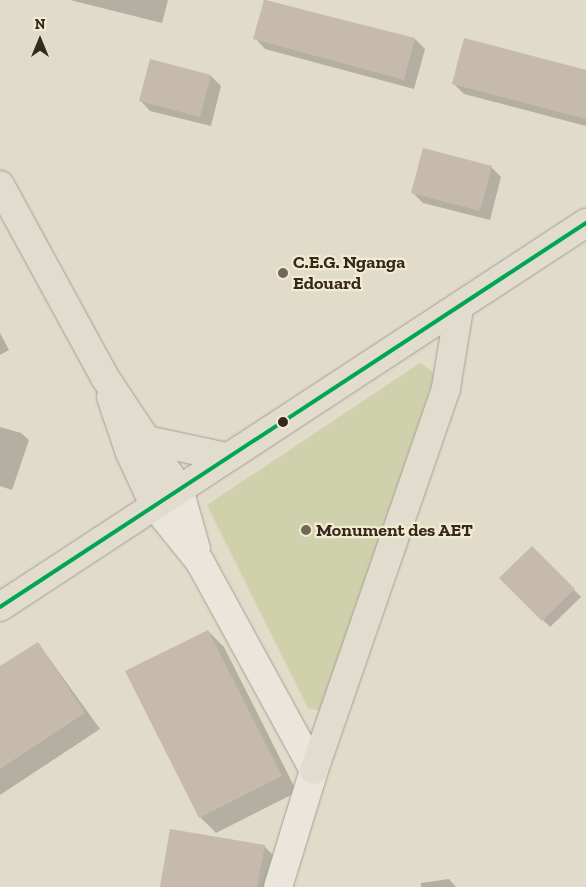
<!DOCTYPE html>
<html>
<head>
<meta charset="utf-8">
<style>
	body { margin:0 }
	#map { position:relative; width:586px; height:887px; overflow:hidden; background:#e1dbca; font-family:"Zilla Slab",serif }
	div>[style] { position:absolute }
	.green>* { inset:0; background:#cfd1ad }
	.shadow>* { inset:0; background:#0003 }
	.building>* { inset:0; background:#c5baab }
	.roads { filter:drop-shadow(0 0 1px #a6a094) drop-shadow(0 0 1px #a6a094) }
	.minor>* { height:28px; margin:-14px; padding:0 14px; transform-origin:14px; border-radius:14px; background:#eae6dc }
	.major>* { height:28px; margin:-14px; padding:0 14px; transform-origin:14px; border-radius:14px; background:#e1dccd }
	.bus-1>* { height:4px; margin:-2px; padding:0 2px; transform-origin:2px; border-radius:2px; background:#00a651 }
	.dots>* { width:14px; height:14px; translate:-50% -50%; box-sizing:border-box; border:2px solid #f3eacf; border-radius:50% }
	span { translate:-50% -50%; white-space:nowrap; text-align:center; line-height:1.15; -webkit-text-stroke:4.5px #f3eacf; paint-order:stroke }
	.poi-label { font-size:18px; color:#34291d; font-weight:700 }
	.left { translate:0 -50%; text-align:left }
	.north { position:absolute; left:15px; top:15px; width:50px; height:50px; -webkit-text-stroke:4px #f3eacf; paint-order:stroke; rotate:0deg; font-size:14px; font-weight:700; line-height:20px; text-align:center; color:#34291d }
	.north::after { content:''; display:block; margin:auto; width:18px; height:22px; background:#34291d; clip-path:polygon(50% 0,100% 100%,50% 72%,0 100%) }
</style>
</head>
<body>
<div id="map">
	<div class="green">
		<div style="clip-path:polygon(420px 363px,435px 373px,325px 712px,308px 708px,207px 505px)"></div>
	</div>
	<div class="shadow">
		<div style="clip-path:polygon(70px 0,168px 0,162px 23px)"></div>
		<div style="clip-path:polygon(265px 0,415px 39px,425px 49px,414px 89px,265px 49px,255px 38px)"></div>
		<div style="clip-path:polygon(586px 72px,586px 126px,464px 94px,453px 83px)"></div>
		<div style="clip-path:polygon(211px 76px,221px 86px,211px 126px,150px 111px,140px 100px)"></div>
		<div style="clip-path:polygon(491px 167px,501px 177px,490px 220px,423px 203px,413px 193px)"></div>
		<div style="clip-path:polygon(0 333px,9px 350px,0 355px)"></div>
		<div style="clip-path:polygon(0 427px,21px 433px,29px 440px,12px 490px,0 486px)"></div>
		<div style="clip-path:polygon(532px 547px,581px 597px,550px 627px,501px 578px)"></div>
		<div style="clip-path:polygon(208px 631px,224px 647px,297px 792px,216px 833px,200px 817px)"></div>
		<div style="clip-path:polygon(38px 643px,100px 729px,0 795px,0 668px)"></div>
		<div style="clip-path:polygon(264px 846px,280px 862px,275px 887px,162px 887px)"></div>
		<div style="clip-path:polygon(449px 879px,456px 887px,421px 887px,421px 883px)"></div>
	</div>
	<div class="building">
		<div style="clip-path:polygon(264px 0,415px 38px,404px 80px,253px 39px)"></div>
		<div style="clip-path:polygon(464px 38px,586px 70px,586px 119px,452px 84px)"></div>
		<div style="clip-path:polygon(150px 59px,211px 75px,200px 117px,139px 101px)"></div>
		<div style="clip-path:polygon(423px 148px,492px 166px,480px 211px,411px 193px)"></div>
		<div style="clip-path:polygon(532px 546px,575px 589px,542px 621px,499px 578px)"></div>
		<div style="clip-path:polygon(208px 630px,282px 776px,199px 818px,125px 671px)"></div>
		<div style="clip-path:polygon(38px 642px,85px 713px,0 769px,0 666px)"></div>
		<div style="clip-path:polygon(170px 829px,265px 845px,257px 887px,160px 887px)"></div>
	</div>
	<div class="roads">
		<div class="minor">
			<div style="left:179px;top:489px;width:62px;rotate:74.2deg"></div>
			<div style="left:154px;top:505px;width:73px;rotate:51.1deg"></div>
			<div style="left:200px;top:562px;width:237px;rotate:61.3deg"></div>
			<div style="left:314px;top:770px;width:122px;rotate:107.1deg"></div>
		</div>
		<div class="major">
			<div style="left:0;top:185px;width:217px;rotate:61.4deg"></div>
			<div style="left:104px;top:376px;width:136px;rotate:56.4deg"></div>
			<div style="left:111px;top:397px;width:59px;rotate:71.3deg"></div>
			<div style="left:130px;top:453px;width:57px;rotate:65.2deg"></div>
			<div style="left:151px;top:441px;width:77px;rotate:12deg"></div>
			<div style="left:0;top:607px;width:701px;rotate:-33.24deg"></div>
			<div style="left:314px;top:770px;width:404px;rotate:-70.9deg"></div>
			<div style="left:446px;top:388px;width:80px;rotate:-80.7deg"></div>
		</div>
	</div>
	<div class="bus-1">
		<div style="left:0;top:607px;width:701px;rotate:-33.24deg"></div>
	</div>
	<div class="dots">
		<div style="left:283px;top:273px;background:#71675a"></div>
		<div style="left:283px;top:422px;background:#34291d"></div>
		<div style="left:306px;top:530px;background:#71675a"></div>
	</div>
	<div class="poi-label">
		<span class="left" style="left:293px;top:273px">C.E.G. Nganga<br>Edouard</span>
		<span class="left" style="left:316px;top:530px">Monument des AET</span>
	</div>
	<div class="north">N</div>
</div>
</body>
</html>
